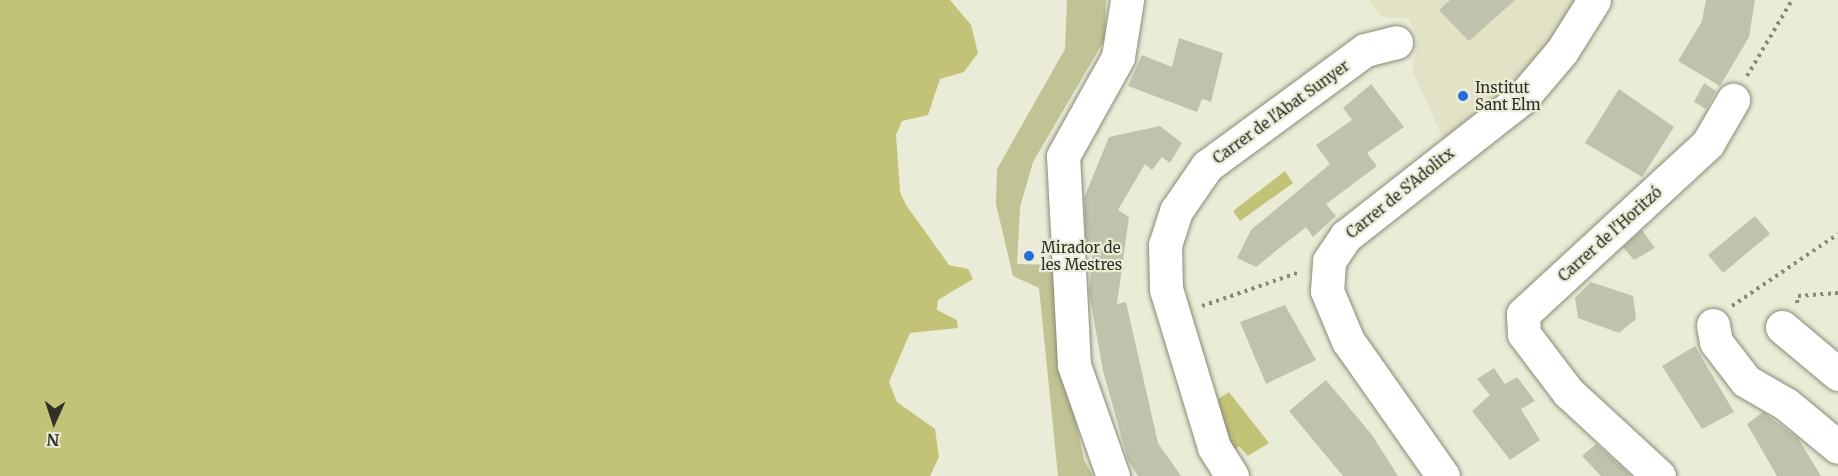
<!DOCTYPE html>
<html>
<head>
<meta charset="utf-8">
<style>
	body { margin:0 }
	#map { position:relative; width:1838px; height:476px; overflow:hidden; background:#ebecd7; font-family:Merriweather,serif }
	div>[style] { position:absolute }
	.built>* { inset:0; background:#e1e2c6 }
	.green>* { inset:0; background:#c1c394 }
	.water>* { inset:0; background:#c2c377 }
	.building>* { inset:0; background:#c1c2ad }
	.path>* { height:4px; margin-top:-2px; transform-origin:0; background:repeating-linear-gradient(90deg,#89897b 0 3px,transparent 0 7.5px) }
	.roads { filter:drop-shadow(0 0 2px #8a8a77) drop-shadow(0 0 2px #8a8a77) }
	.minor>* { height:33px; margin:-16.5px; padding:0 16.5px; transform-origin:16.5px; border-radius:16.5px; background:#fff }
	.dots>* { width:16px; height:16px; translate:-50% -50%; box-sizing:border-box; border:3px solid #ebecd7; border-radius:50% }
	span { translate:-50% -50%; white-space:nowrap; text-align:center; line-height:1.15; -webkit-text-stroke:4.5px #ebecd7; paint-order:stroke }
	.poi-label { font-size:15px; color:#303028 }
	.left { translate:0 -50%; text-align:left }
	.street-label { font-size:15px; color:#303028 }
	.north { position:absolute; left:24px; top:392px; width:60px; height:60px; -webkit-text-stroke:4px #ebecd7; paint-order:stroke; rotate:183deg; font-size:16px; font-weight:700; line-height:24px; text-align:center; color:#303028 }
	.north::after { content:''; display:block; margin:auto; width:21px; height:27px; background:#303028; clip-path:polygon(50% 0,100% 100%,50% 72%,0 100%) }
</style>
</head>
<body>
<div id="map">
	<div class="built">
		<div style="clip-path:polygon(1368px 0,1576px 0,1550px 49px,1445px 143px,1412px 70px,1418px 37px,1408px 19px,1382px 17px)"></div>
	</div>
	<div class="green">
		<div style="clip-path:polygon(1067px 0,1106px 0,1105px 39px,1033px 162px,1020px 207px,1017px 264px,1056px 265px,1058px 336px,1084px 460px,1093px 476px,1058px 476px,1039px 288px,1013px 276px,996px 204px,997px 169px,1065px 49px)"></div>
	</div>
	<div class="water">
		<div style="clip-path:polygon(0 0,950px 0,971px 25px,978px 53px,964px 72px,940px 79px,928px 115px,902px 121px,896px 135px,900px 192px,906px 205px,949px 265px,968px 269px,973px 279px,938px 300px,937px 310px,957px 320px,958px 328px,910px 333px,889px 382px,897px 402px,935px 429px,939px 457px,930px 476px,0 476px)"></div>
		<div style="clip-path:polygon(1285px 171px,1293px 183px,1240px 221px,1233px 211px)"></div>
		<div style="clip-path:polygon(1229px 392px,1269px 443px,1248px 456px,1239px 446px,1235px 449px,1222px 431px,1215px 401px)"></div>
	</div>
	<div class="building">
		<div style="clip-path:polygon(1450px 0,1515px 0,1469px 41px,1439px 10px)"></div>
		<div style="clip-path:polygon(1706px 0,1755px 0,1749px 37px,1720px 86px,1678px 61px,1702px 21px)"></div>
		<div style="clip-path:polygon(1179px 38px,1223px 53px,1211px 102px,1202px 99px,1197px 112px,1128px 86px,1142px 55px,1172px 67px)"></div>
		<div style="clip-path:polygon(1704px 83px,1716px 91px,1706px 109px,1694px 102px)"></div>
		<div style="clip-path:polygon(1371px 84px,1404px 127px,1367px 153px,1377px 166px,1326px 204px,1336px 216px,1313px 237px,1306px 227px,1256px 267px,1237px 258px,1251px 230px,1330px 164px,1316px 145px,1352px 120px,1343px 108px)"></div>
		<div style="clip-path:polygon(1619px 89px,1674px 127px,1642px 177px,1585px 143px)"></div>
		<div style="clip-path:polygon(1160px 126px,1182px 143px,1170px 163px,1162px 157px,1152px 170px,1145px 164px,1118px 210px,1129px 217px,1117px 304px,1126px 302px,1158px 443px,1181px 476px,1138px 476px,1128px 460px,1103px 371px,1089px 292px,1093px 247px,1086px 245px,1084px 198px,1109px 137px)"></div>
		<div style="clip-path:polygon(1755px 216px,1770px 234px,1723px 273px,1708px 255px)"></div>
		<div style="clip-path:polygon(1642px 230px,1655px 248px,1634px 260px,1623px 247px)"></div>
		<div style="clip-path:polygon(1591px 282px,1633px 296px,1636px 319px,1619px 333px,1578px 318px,1575px 298px)"></div>
		<div style="clip-path:polygon(1285px 305px,1316px 360px,1266px 384px,1240px 322px)"></div>
		<div style="clip-path:polygon(1695px 346px,1734px 412px,1702px 429px,1662px 366px)"></div>
		<div style="clip-path:polygon(1494px 368px,1505px 384px,1517px 377px,1535px 401px,1521px 409px,1540px 440px,1510px 460px,1472px 411px,1490px 395px,1477px 379px)"></div>
		<div style="clip-path:polygon(1326px 380px,1372px 435px,1398px 476px,1343px 476px,1289px 411px)"></div>
		<div style="clip-path:polygon(1763px 412px,1798px 438px,1821px 476px,1777px 476px,1747px 424px)"></div>
		<div style="clip-path:polygon(1596px 444px,1628px 473px,1631px 476px,1601px 476px,1582px 456px)"></div>
	</div>
	<div class="path">
		<div style="left:1747px;top:76px;width:88px;rotate:-59.4deg"></div>
		<div style="left:1797px;top:303px;width:7px;rotate:-82deg"></div>
		<div style="left:1798px;top:296px;width:40px;rotate:-4.3deg"></div>
		<div style="left:1202px;top:306px;width:104px;rotate:-19.1deg"></div>
		<div style="left:1732px;top:306px;width:128px;rotate:-34.2deg"></div>
	</div>
	<div class="roads">
		<div class="minor">
			<div style="left:1713px;top:325px;width:17px;rotate:80deg"></div>
			<div style="left:1716px;top:342px;width:49px;rotate:52.4deg"></div>
			<div style="left:1746px;top:381px;width:46px;rotate:29.9deg"></div>
			<div style="left:1786px;top:404px;width:67px;rotate:39.6deg"></div>
			<div style="left:1782px;top:327px;width:73px;rotate:40deg"></div>
			<div style="left:1113px;top:476px;width:118px;rotate:-109.4deg"></div>
			<div style="left:1074px;top:365px;width:209px;rotate:-93deg"></div>
			<div style="left:1063px;top:156px;width:113px;rotate:-60.9deg"></div>
			<div style="left:1118px;top:57px;width:58px;rotate:-81deg"></div>
			<div style="left:1232px;top:476px;width:34px;rotate:-122deg"></div>
			<div style="left:1214px;top:447px;width:165px;rotate:-106.9deg"></div>
			<div style="left:1166px;top:289px;width:44px;rotate:-91.3deg"></div>
			<div style="left:1165px;top:245px;width:36px;rotate:-72deg"></div>
			<div style="left:1176px;top:211px;width:55px;rotate:-55.4deg"></div>
			<div style="left:1207px;top:166px;width:196px;rotate:-36.3deg"></div>
			<div style="left:1365px;top:50px;width:32px;rotate:-14deg"></div>
			<div style="left:1443px;top:476px;width:165px;rotate:-125.1deg"></div>
			<div style="left:1348px;top:341px;width:54px;rotate:-112.8deg"></div>
			<div style="left:1327px;top:291px;width:30px;rotate:-86deg"></div>
			<div style="left:1329px;top:261px;width:30px;rotate:-56deg"></div>
			<div style="left:1346px;top:236px;width:225px;rotate:-38.1deg"></div>
			<div style="left:1523px;top:97px;width:60px;rotate:-49.7deg"></div>
			<div style="left:1562px;top:51px;width:60px;rotate:-57.9deg"></div>
			<div style="left:1659px;top:476px;width:124px;rotate:-137.3deg"></div>
			<div style="left:1568px;top:392px;width:73px;rotate:-127.2deg"></div>
			<div style="left:1524px;top:334px;width:20px;rotate:-93deg"></div>
			<div style="left:1523px;top:314px;width:252px;rotate:-42.7deg"></div>
			<div style="left:1708px;top:143px;width:50px;rotate:-59.8deg"></div>
		</div>
	</div>
	<div class="dots">
		<div style="left:1463px;top:96px;background:#256ed9"></div>
		<div style="left:1029px;top:256px;background:#256ed9"></div>
	</div>
	<div class="poi-label">
		<span class="left" style="left:1475px;top:96px">Institut<br>Sant Elm</span>
		<span class="left" style="left:1041px;top:256px">Mirador de<br>les Mestres</span>
	</div>
	<div class="street-label">
		<span style="left:1281px;top:112px;rotate:-36deg">Carrer de l'Abat Sunyer</span>
		<span style="left:1400px;top:193px;rotate:-39deg">Carrer de S'Adolitx</span>
		<span style="left:1610px;top:234px;rotate:-42deg">Carrer de l'Horitzó</span>
	</div>
	<div class="north">N</div>
</div>
</body>
</html>
